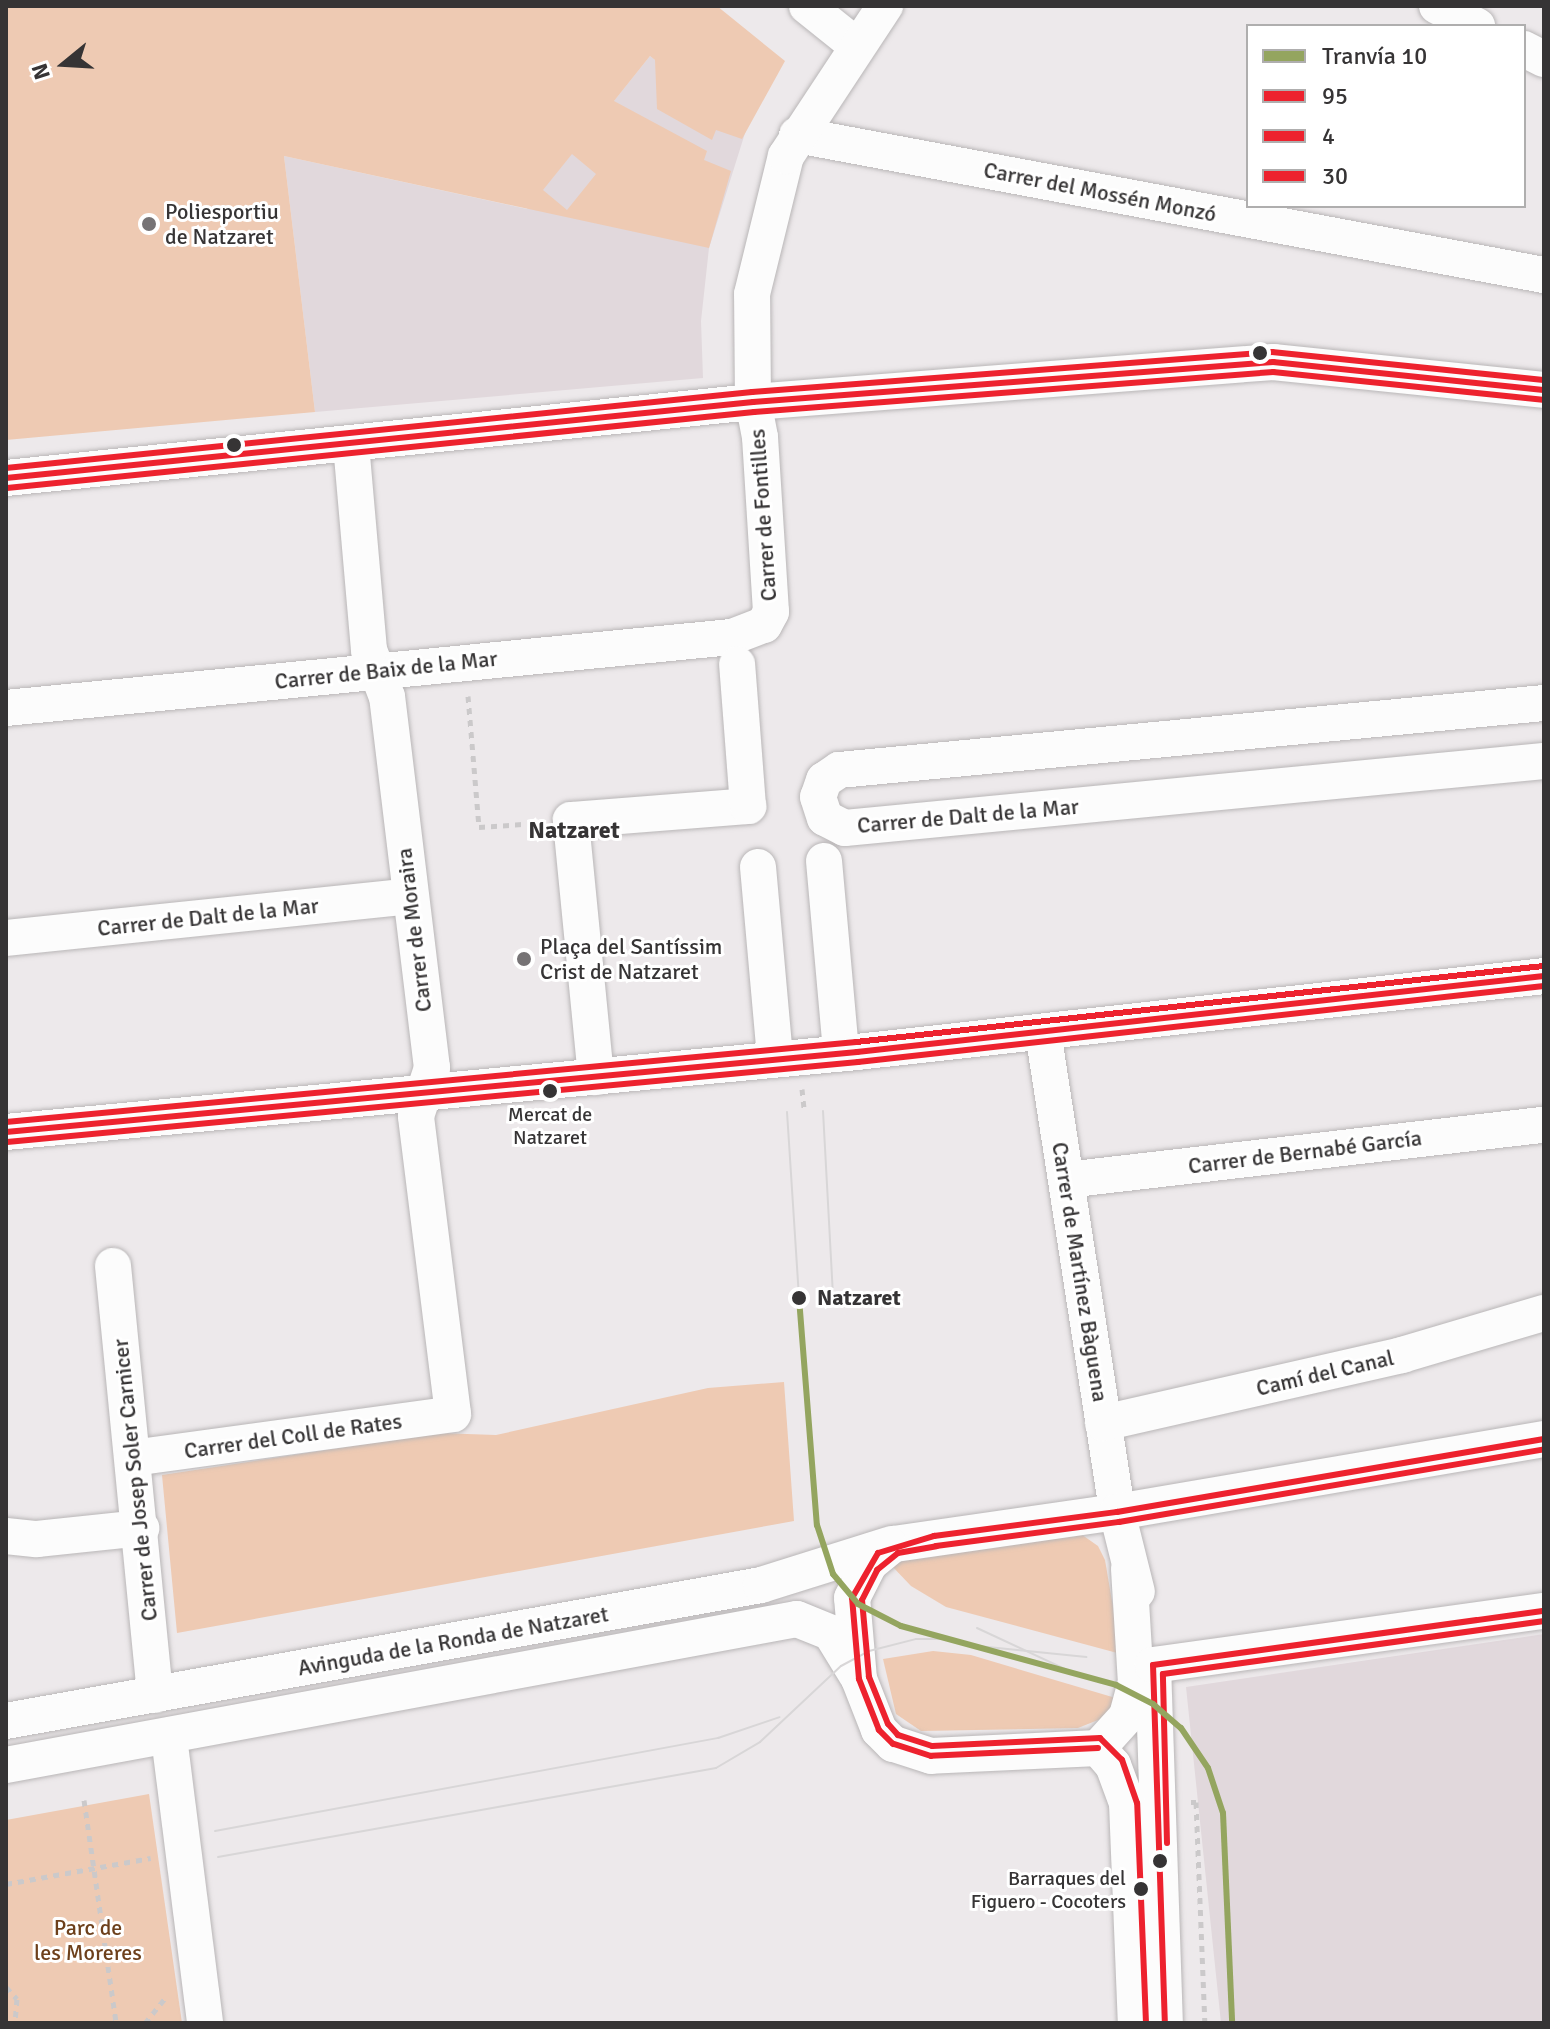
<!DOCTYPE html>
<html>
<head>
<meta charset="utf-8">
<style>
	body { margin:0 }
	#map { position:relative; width:1550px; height:2029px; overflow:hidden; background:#ede9eb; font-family:Signika,sans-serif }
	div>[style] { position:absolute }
	.built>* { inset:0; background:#e1d8dc }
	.green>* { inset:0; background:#eecab3 }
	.path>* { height:5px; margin-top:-2.5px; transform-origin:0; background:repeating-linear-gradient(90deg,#cbc9ca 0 6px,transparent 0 12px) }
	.roads { filter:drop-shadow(0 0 2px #b9b6b7) drop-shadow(0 0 2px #b9b6b7) }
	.minor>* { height:36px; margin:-18px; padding:0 18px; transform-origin:18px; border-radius:18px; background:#fcfcfc }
	.tram>* { height:2px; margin:-1px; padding:0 1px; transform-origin:1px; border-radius:1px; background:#d8d6d7 }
	.bus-1>* { height:6px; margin:-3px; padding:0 3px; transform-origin:3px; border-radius:3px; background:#ed222e }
	.bus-2>* { height:6px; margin:-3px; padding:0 3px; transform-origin:3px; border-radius:3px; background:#ed222e }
	.bus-3>* { height:6px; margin:-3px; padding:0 3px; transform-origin:3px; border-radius:3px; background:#ed222e }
	.bus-4>* { height:6px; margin:-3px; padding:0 3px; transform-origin:3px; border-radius:3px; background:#ed222e }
	.tram-1>* { height:6px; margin:-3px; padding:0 3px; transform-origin:3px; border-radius:3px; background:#94a55f }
	.dots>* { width:22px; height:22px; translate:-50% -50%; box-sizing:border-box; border:4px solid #fff; border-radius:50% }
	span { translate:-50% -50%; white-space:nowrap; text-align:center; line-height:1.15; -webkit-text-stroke:6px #fff; paint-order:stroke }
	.bus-label { font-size:20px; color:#363435 }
	.right { translate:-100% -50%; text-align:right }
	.street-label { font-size:22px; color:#363435 }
	.poi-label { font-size:22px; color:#363435 }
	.left { translate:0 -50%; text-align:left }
	.stop-label { font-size:22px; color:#363435; font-weight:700 }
	.park-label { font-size:22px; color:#6d401c }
	.neighbourhood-label { font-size:24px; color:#363435; font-weight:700 }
	.frame { position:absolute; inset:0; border:8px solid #363435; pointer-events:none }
	.legend { position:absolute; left:1246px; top:24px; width:280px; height:184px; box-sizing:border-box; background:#fff; border:2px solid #afaeae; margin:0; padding:10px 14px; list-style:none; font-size:24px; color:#363435 }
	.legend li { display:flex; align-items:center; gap:16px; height:40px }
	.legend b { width:40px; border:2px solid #afaeae }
	.north { position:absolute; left:24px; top:24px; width:80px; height:80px; -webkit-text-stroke:6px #fff; paint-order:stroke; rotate:252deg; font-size:22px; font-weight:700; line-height:32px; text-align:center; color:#363435 }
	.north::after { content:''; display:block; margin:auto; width:28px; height:36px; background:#363435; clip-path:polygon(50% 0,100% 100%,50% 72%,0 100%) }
</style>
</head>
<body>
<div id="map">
	<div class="built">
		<div style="clip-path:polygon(650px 56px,746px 130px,709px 248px,701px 321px,703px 378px,315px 412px,284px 156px,527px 209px)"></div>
		<div style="clip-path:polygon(1544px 1634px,1544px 2023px,1221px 2023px,1186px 1687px)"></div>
	</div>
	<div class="green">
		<div style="clip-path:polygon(evenodd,6px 6px,717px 6px,785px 61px,742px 139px,716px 130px,712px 140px,657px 109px,655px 60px,650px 56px,614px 101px,707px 151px,704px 160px,731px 171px,709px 248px,284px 156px,315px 412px,6px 440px,6px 6px,572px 154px,596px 174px,567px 210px,543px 190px,572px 154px)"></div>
		<div style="clip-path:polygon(784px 1382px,794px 1521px,177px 1633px,162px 1475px,438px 1433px,496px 1435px,708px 1388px)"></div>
		<div style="clip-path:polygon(1078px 1532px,1098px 1546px,1105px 1560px,1121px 1654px,946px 1607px,911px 1586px,890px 1564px,901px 1556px)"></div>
		<div style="clip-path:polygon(933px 1651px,971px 1655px,1119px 1699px,1103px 1718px,1078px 1728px,921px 1731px,896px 1714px,883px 1659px)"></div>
		<div style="clip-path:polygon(149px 1794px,182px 2023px,6px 2023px,6px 1820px)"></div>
	</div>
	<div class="path">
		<div style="left:468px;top:696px;width:131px;rotate:85.2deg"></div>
		<div style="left:479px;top:827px;width:58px;rotate:-3.9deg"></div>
		<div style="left:802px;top:1089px;width:19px;rotate:84deg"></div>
		<div style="left:84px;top:1800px;width:225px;rotate:81.8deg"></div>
		<div style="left:1191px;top:1802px;width:5px"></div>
		<div style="left:1196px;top:1802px;width:221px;rotate:87.7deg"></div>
		<div style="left:6px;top:1884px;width:147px;rotate:-10.2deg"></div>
		<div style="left:6px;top:1987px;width:16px;rotate:47deg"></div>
		<div style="left:17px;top:1999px;width:24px;rotate:95deg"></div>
		<div style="left:145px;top:2023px;width:32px;rotate:-51deg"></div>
	</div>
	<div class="roads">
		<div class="minor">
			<div style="left:807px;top:6px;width:64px;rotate:38.7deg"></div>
			<div style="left:1437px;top:6px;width:45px;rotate:26.6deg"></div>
			<div style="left:1524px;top:49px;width:22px;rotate:27deg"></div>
			<div style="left:797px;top:135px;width:760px;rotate:10.62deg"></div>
			<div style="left:6px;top:478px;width:751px;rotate:-5.81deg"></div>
			<div style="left:753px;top:402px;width:522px;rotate:-4.4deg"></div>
			<div style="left:1273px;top:362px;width:272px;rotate:5.9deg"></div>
			<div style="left:1544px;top:703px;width:708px;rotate:174.57deg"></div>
			<div style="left:839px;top:770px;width:18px;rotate:146deg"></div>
			<div style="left:824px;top:780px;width:18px;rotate:109deg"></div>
			<div style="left:818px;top:797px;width:22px;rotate:72deg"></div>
			<div style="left:825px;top:818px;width:22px;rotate:27deg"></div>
			<div style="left:845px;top:828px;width:702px;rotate:-5.48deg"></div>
			<div style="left:6px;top:708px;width:729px;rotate:-5.59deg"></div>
			<div style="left:732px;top:637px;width:34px;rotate:-21deg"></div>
			<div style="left:764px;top:625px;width:15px;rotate:-62deg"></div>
			<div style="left:771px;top:612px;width:175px;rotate:-93.6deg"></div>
			<div style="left:760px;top:437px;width:36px;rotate:-101deg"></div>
			<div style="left:753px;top:402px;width:108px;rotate:-90.5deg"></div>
			<div style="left:752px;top:294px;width:142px;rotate:-76.2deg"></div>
			<div style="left:786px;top:156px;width:180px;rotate:-56.6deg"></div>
			<div style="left:824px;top:861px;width:193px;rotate:84.9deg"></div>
			<div style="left:758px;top:867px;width:193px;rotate:84.9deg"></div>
			<div style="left:6px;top:938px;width:406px;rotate:-5.9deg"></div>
			<div style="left:1043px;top:1032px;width:486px;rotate:81.2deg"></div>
			<div style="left:1117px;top:1512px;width:82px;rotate:76deg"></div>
			<div style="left:596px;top:1077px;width:258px;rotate:-95.6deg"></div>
			<div style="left:571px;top:820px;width:178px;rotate:-4.5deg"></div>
			<div style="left:748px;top:806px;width:142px;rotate:-94.4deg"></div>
			<div style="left:6px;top:1132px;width:855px;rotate:-5.37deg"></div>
			<div style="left:857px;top:1052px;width:691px;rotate:-6.31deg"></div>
			<div style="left:1066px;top:1180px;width:481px;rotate:-6.6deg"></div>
			<div style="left:113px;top:1266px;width:431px;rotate:84.4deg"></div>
			<div style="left:1103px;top:1423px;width:307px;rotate:-12.8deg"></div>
			<div style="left:1402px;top:1355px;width:148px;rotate:-16.5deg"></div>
			<div style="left:133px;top:1458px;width:323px;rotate:-7.8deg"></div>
			<div style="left:453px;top:1414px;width:300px;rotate:-97.1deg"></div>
			<div style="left:416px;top:1116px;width:51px;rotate:-71.6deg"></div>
			<div style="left:432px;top:1068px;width:374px;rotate:-96.9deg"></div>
			<div style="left:387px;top:697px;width:50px;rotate:-111deg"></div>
			<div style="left:369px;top:650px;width:206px;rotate:-95deg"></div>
			<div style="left:6px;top:1536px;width:31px;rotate:6deg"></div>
			<div style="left:37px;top:1539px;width:105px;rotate:-6deg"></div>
			<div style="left:1129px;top:1569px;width:113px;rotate:86.5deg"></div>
			<div style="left:1136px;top:1682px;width:35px;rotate:105deg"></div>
			<div style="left:1127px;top:1716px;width:43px;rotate:132.2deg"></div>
			<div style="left:1098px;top:1748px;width:167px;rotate:177.3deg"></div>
			<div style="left:931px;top:1756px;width:40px;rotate:-162deg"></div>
			<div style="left:893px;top:1744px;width:20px;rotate:-135deg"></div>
			<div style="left:879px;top:1730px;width:55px;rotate:-111.4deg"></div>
			<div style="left:859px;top:1679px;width:81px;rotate:-94.9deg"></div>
			<div style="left:852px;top:1598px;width:38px;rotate:-63deg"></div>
			<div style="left:869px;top:1564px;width:32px;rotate:-39deg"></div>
			<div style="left:894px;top:1544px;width:225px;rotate:-8.2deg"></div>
			<div style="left:1117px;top:1512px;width:433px;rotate:-9.7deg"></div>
			<div style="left:1153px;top:1665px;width:358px;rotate:88.1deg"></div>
			<div style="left:1153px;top:1665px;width:395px;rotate:-7.9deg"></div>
			<div style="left:6px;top:1721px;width:767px;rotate:-10.21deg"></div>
			<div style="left:761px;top:1585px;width:134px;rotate:-17.4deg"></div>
			<div style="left:169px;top:1737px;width:288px;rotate:82.8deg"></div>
			<div style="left:1098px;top:1748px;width:23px;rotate:49deg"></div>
			<div style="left:1113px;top:1765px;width:40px;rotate:69.8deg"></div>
			<div style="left:1127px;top:1803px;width:220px;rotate:87.7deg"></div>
			<div style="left:6px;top:1765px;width:804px;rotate:-10.46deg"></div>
			<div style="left:797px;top:1619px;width:37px;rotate:22deg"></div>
			<div style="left:831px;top:1633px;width:48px;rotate:58.6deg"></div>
		</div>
	</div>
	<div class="tram">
		<div style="left:823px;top:1111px;width:185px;rotate:86.9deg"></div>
		<div style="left:787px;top:1112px;width:186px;rotate:86.3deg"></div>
		<div style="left:977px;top:1628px;width:111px;rotate:25deg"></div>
		<div style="left:968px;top:1645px;width:119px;rotate:5.8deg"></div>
		<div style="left:215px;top:1831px;width:512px;rotate:-10.48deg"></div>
		<div style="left:718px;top:1738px;width:65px;rotate:-18.7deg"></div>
		<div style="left:218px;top:1857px;width:506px;rotate:-10.13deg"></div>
		<div style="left:716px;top:1768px;width:51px;rotate:-30.6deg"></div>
		<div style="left:760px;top:1742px;width:111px;rotate:-43.2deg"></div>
		<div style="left:841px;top:1666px;width:32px;rotate:-28deg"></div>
		<div style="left:869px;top:1651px;width:49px;rotate:-14.3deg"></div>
		<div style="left:916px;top:1639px;width:31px"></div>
	</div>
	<div class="bus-1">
		<div style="left:6px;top:478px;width:751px;rotate:-5.81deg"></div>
		<div style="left:753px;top:402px;width:522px;rotate:-4.4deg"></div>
		<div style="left:1273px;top:362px;width:272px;rotate:5.9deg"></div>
		<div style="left:6px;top:1132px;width:855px;rotate:-5.37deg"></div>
		<div style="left:857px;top:1052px;width:691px;rotate:-6.31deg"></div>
		<div style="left:1153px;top:1665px;width:395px;rotate:-7.9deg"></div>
		<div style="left:1153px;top:1665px;width:358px;rotate:88.1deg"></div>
		<div style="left:1098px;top:1748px;width:167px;rotate:177.3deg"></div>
		<div style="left:931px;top:1756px;width:40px;rotate:-162deg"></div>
		<div style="left:893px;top:1744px;width:20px;rotate:-135deg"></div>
		<div style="left:879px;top:1730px;width:55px;rotate:-111.4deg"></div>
		<div style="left:859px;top:1679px;width:81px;rotate:-94.9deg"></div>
		<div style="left:852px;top:1598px;width:52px;rotate:-60deg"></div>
		<div style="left:878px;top:1553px;width:59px;rotate:-16.9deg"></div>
		<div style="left:934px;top:1536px;width:185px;rotate:-7.5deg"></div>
		<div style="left:1117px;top:1512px;width:433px;rotate:-9.7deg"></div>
	</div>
	<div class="bus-2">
		<div style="left:7px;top:488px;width:751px;rotate:-5.81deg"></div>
		<div style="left:754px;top:412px;width:521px;rotate:-4.41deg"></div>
		<div style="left:1273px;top:372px;width:271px;rotate:5.9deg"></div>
		<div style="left:7px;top:1142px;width:855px;rotate:-5.37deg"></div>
		<div style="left:858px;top:1062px;width:690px;rotate:-6.32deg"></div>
	</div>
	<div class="bus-3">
		<div style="left:6px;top:468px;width:750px;rotate:-5.82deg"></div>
		<div style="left:752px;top:392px;width:522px;rotate:-4.4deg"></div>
		<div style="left:1272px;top:352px;width:273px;rotate:5.9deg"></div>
		<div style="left:6px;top:1122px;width:854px;rotate:-5.38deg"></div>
		<div style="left:856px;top:1042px;width:691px;rotate:-6.31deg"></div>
	</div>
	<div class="bus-4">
		<div style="left:1167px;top:1843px;width:169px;rotate:-91.4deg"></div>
		<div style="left:1163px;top:1674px;width:385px;rotate:-7.9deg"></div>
		<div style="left:1146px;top:2023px;width:220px;rotate:-92.3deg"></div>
		<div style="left:1137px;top:1803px;width:46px;rotate:-109.2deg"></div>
		<div style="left:1122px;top:1760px;width:31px;rotate:-135deg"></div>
		<div style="left:1100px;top:1738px;width:168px;rotate:177.3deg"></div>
		<div style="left:932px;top:1746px;width:36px;rotate:-162deg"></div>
		<div style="left:898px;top:1735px;width:15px;rotate:-132deg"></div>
		<div style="left:888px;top:1724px;width:51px;rotate:-112deg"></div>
		<div style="left:869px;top:1677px;width:77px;rotate:-95.2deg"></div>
		<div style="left:862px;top:1600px;width:34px;rotate:-63deg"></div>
		<div style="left:877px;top:1570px;width:27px;rotate:-39deg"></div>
		<div style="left:898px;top:1553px;width:39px;rotate:-10deg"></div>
		<div style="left:936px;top:1546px;width:185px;rotate:-7.5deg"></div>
		<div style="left:1119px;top:1522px;width:431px;rotate:-9.7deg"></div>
	</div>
	<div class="tram-1">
		<div style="left:799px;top:1298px;width:228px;rotate:85.5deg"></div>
		<div style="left:817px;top:1525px;width:52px;rotate:71.9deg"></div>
		<div style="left:833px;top:1574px;width:39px;rotate:50deg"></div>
		<div style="left:858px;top:1604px;width:48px;rotate:27.1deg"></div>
		<div style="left:901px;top:1626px;width:223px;rotate:15.3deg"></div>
		<div style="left:1116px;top:1685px;width:42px;rotate:27.2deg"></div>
		<div style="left:1153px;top:1704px;width:37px;rotate:41deg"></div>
		<div style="left:1181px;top:1728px;width:48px;rotate:56deg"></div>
		<div style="left:1208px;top:1768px;width:47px;rotate:71.6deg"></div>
		<div style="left:1223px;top:1813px;width:210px;rotate:87.5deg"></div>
	</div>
	<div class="dots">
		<div style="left:149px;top:224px;background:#767375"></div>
		<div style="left:1260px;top:353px;background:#363435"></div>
		<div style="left:234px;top:445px;background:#363435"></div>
		<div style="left:524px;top:959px;background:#767375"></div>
		<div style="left:550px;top:1091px;background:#363435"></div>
		<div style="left:799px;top:1298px;background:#363435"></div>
		<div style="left:1160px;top:1861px;background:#363435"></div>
		<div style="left:1141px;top:1889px;background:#363435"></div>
	</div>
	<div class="bus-label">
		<span style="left:550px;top:1126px">Mercat de<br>Natzaret</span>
		<span class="right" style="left:1126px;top:1890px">Barraques del<br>Figuero - Cocoters</span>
	</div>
	<div class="street-label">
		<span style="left:1100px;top:192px;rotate:11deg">Carrer del Mossén Monzó</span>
		<span style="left:763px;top:515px;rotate:-94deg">Carrer de Fontilles</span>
		<span style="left:386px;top:670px;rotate:-6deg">Carrer de Baix de la Mar</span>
		<span style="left:968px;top:816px;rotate:-5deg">Carrer de Dalt de la Mar</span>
		<span style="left:208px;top:917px;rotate:-6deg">Carrer de Dalt de la Mar</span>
		<span style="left:414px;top:930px;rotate:-97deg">Carrer de Moraira</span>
		<span style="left:1305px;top:1152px;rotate:-7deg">Carrer de Bernabé García</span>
		<span style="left:1080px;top:1272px;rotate:81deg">Carrer de Martínez Bàguena</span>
		<span style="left:1325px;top:1373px;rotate:-13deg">Camí del Canal</span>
		<span style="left:293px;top:1436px;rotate:-8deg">Carrer del Coll de Rates</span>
		<span style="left:135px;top:1480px;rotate:-96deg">Carrer de Josep Soler Carnicer</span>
		<span style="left:453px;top:1641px;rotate:-10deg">Avinguda de la Ronda de Natzaret</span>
	</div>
	<div class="poi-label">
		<span class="left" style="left:165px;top:224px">Poliesportiu<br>de Natzaret</span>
		<span class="left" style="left:540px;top:959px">Plaça del Santíssim<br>Crist de Natzaret</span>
	</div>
	<div class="stop-label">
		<span class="left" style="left:817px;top:1298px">Natzaret</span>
	</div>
	<div class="park-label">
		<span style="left:88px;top:1940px">Parc de<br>les Moreres</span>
	</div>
	<div class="neighbourhood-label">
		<span style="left:574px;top:831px">Natzaret</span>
	</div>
	<div class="frame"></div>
	<ul class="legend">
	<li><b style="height:10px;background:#94a55f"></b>Tranvía 10</li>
	<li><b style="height:10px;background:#ed222e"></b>95</li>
	<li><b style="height:10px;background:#ed222e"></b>4</li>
	<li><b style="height:10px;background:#ed222e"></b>30</li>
	</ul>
	<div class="north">N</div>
</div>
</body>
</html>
